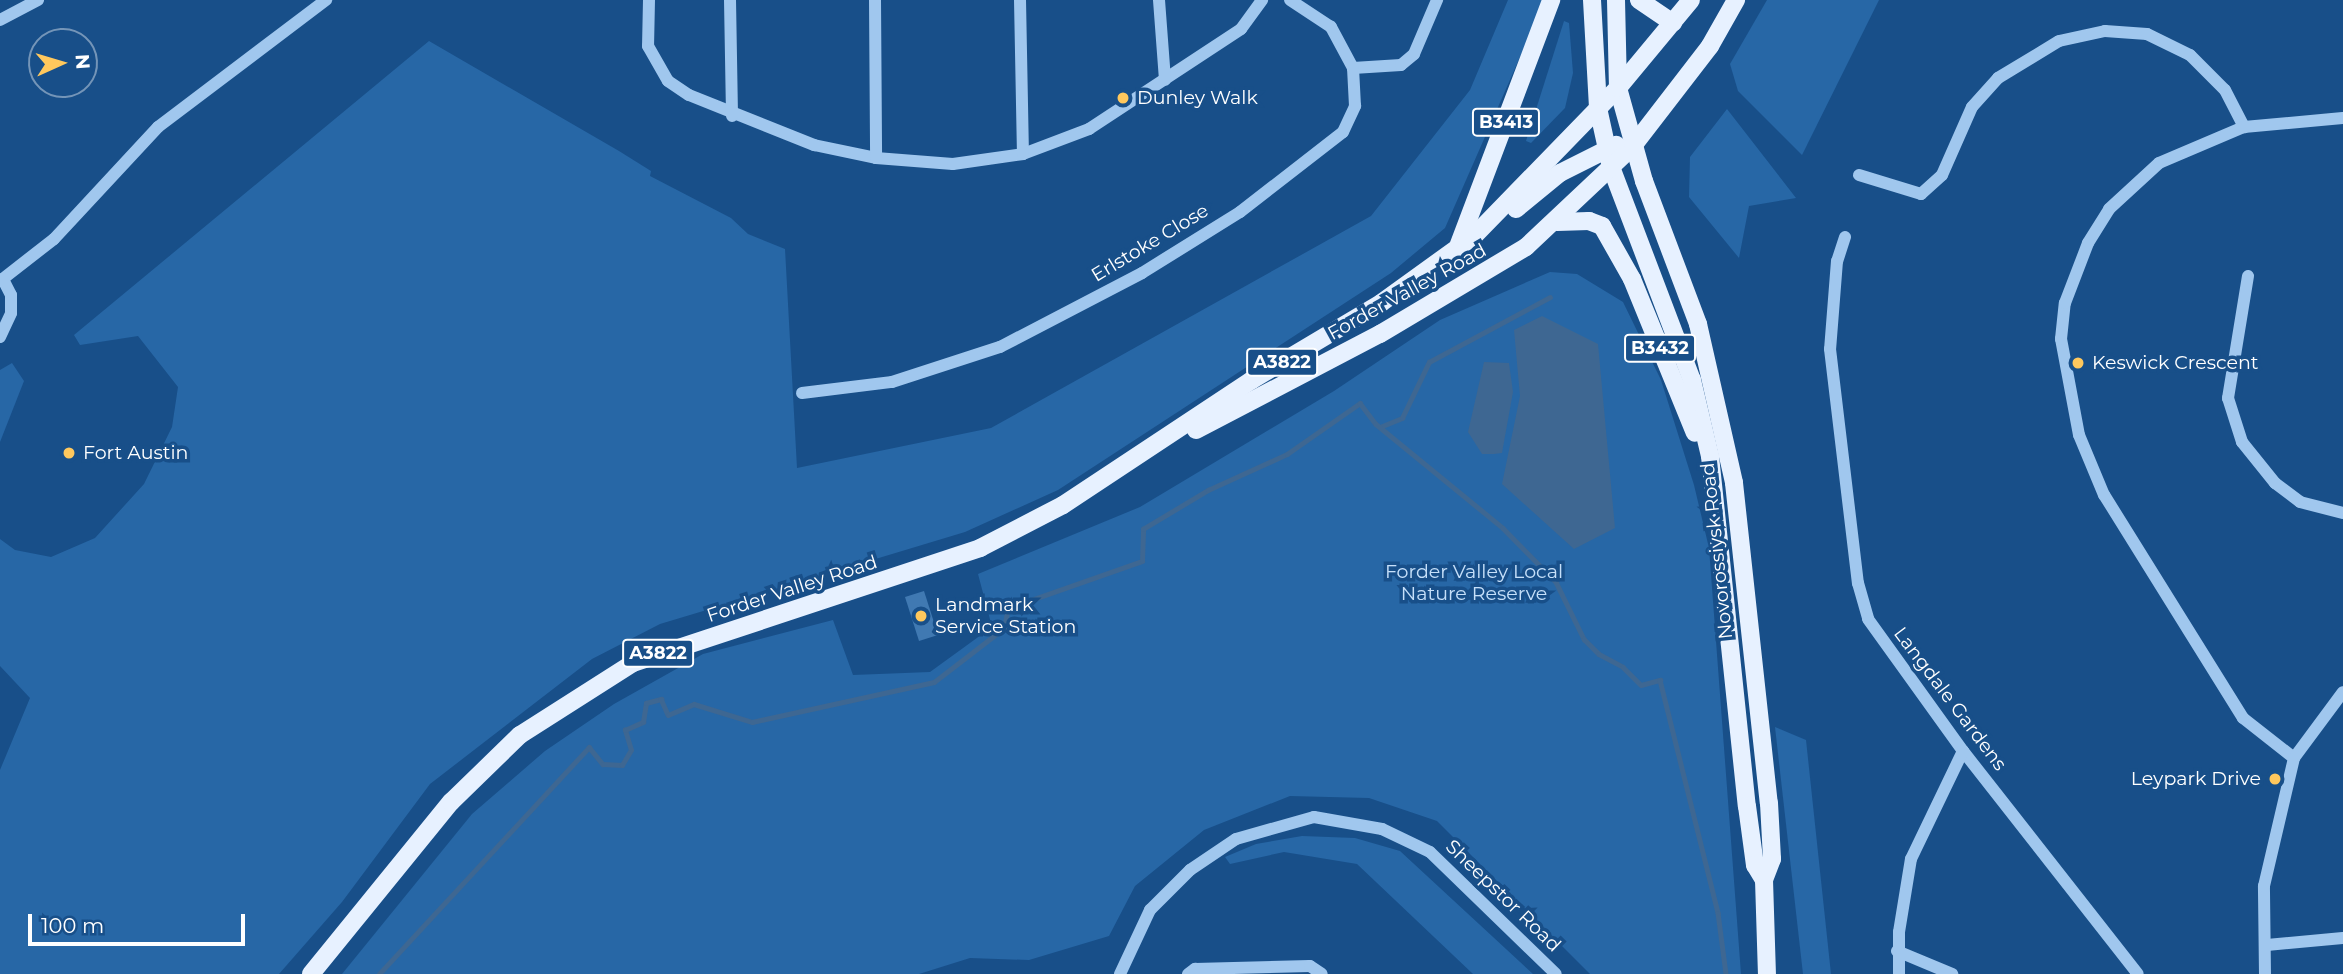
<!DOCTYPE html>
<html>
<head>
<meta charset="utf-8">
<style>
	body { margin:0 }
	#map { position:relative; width:2343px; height:974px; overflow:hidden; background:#184f89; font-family:Montserrat,sans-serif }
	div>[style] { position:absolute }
	.green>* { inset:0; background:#2767a6 }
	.water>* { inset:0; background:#3e6792 }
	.stream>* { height:4.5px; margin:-2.25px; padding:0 2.25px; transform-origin:2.25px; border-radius:2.25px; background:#3e6792 }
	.building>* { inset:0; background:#4079b2 }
	.minor>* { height:12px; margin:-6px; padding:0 6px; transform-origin:6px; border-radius:6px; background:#a0c7ee }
	.major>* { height:18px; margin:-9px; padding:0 9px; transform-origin:9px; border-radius:9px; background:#e7f1ff }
	.dots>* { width:19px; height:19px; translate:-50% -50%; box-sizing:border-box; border:4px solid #184f89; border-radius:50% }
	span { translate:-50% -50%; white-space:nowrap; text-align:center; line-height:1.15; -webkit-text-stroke:7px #184f89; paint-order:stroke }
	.shield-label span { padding:2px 5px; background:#184f89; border:2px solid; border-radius:5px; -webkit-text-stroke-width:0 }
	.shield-label { font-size:18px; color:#fff; font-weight:700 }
	.poi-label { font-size:19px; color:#fff }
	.left { translate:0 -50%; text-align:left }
	.right { translate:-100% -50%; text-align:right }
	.street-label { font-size:19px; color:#fff }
	.park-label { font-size:19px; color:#c6e0fa }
	.north { position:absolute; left:28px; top:28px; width:70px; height:70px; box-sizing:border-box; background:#184f89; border:2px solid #7495b8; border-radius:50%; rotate:86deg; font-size:19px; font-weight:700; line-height:28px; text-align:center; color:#fff }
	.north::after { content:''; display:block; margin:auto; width:24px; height:32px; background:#ffc85d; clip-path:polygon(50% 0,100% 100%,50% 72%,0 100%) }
	.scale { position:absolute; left:28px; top:914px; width:217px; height:32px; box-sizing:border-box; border:4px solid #fff; border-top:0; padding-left:9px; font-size:21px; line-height:24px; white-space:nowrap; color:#fff; -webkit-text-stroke:5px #184f89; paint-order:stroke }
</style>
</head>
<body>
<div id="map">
	<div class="green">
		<div style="clip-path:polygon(1508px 0,1545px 0,1445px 228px,1391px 273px,1058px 490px,965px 532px,660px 624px,592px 659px,430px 784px,342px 902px,279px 974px,0 974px,0 770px,30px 698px,0 666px,0 539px,15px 550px,51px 557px,95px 538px,144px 484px,172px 427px,178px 387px,138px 336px,80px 345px,74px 335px,429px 41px,619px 151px,651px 171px,650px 176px,731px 218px,748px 234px,785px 249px,797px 468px,991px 428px,1371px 216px,1470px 90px)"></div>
		<div style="clip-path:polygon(1767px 0,1879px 0,1802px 155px,1738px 91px,1730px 64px)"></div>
		<div style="clip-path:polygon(1564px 21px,1569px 23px,1573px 73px,1565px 108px,1531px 143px,1526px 141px)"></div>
		<div style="clip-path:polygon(1727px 109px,1796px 198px,1749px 206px,1739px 258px,1689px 197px,1690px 157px)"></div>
		<div style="clip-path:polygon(1550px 272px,1577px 274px,1623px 302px,1661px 380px,1694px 485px,1709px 548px,1741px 974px,1590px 974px,1437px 821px,1369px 798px,1290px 796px,1204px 830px,1135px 886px,1109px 936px,1029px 960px,970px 958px,919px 974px,342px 974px,472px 814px,545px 751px,614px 704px,703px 654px,833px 620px,853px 675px,930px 672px,992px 627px,978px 574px,1140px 507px,1334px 391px,1440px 320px)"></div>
		<div style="clip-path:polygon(12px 363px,24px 381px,0 442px,0 370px)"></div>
		<div style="clip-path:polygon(1775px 727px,1806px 740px,1831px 974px,1803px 974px)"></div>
		<div style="clip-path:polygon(1302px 836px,1355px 838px,1400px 851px,1533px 974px,1473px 974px,1357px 864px,1284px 852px,1230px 864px,1225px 857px,1256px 844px)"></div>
	</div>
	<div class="water">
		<div style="clip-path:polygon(1542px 316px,1598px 344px,1615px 528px,1574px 549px,1502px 484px,1520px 396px,1514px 330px)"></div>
		<div style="clip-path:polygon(1484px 362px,1509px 363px,1513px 392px,1502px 453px,1494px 454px,1482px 454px,1468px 432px)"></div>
	</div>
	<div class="stream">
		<div style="left:1380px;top:427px;width:24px;rotate:-22deg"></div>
		<div style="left:1402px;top:418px;width:62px;rotate:-64.3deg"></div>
		<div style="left:1429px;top:362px;width:137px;rotate:-28.2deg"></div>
		<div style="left:379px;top:974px;width:309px;rotate:-47.2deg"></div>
		<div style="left:589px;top:747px;width:22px;rotate:51deg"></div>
		<div style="left:603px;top:764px;width:19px;rotate:3deg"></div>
		<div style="left:622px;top:765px;width:17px;rotate:-59deg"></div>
		<div style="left:631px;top:750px;width:21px;rotate:-107deg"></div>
		<div style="left:625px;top:730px;width:20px;rotate:-24deg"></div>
		<div style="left:643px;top:722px;width:19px;rotate:-81deg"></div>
		<div style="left:646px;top:703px;width:16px;rotate:-15deg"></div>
		<div style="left:661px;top:699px;width:17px;rotate:66deg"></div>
		<div style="left:668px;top:715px;width:28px;rotate:-23deg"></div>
		<div style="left:694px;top:704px;width:61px;rotate:17.2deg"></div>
		<div style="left:752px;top:722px;width:186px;rotate:-12.4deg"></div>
		<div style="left:934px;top:682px;width:88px;rotate:-37.6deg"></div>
		<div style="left:1004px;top:628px;width:20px;rotate:-79deg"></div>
		<div style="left:1008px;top:608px;width:142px;rotate:-19.3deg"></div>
		<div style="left:1142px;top:561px;width:32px;rotate:-88deg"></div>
		<div style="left:1143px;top:529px;width:76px;rotate:-31deg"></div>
		<div style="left:1208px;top:490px;width:87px;rotate:-24.5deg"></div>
		<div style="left:1287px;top:454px;width:89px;rotate:-34.9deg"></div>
		<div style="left:1360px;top:403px;width:26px;rotate:53deg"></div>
		<div style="left:1376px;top:424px;width:164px;rotate:39.3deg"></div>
		<div style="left:1503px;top:528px;width:76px;rotate:45.5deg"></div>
		<div style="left:1556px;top:582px;width:64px;rotate:63.8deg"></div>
		<div style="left:1584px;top:639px;width:21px;rotate:45deg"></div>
		<div style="left:1599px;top:654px;width:27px;rotate:28deg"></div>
		<div style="left:1623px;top:667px;width:25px;rotate:45deg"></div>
		<div style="left:1641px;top:685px;width:20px;rotate:-15deg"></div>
		<div style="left:1660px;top:680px;width:240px;rotate:76deg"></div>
		<div style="left:1718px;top:913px;width:62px;rotate:82.5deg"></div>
	</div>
	<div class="building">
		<div style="clip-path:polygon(924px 591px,938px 635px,919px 641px,905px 597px)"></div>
	</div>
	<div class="minor">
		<div style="left:649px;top:0;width:46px;rotate:91.2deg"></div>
		<div style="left:648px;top:46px;width:40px;rotate:60.3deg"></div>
		<div style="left:668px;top:81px;width:25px;rotate:34deg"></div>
		<div style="left:689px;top:95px;width:135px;rotate:21.8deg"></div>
		<div style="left:814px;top:145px;width:63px;rotate:11.8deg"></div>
		<div style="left:876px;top:158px;width:77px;rotate:4.5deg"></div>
		<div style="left:953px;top:164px;width:71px;rotate:-8.1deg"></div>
		<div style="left:1023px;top:154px;width:71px;rotate:-20.7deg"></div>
		<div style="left:1089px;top:129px;width:182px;rotate:-33.3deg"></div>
		<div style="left:1241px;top:29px;width:36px;rotate:-54deg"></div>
		<div style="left:730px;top:0;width:116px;rotate:89deg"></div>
		<div style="left:875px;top:0;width:158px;rotate:89.6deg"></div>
		<div style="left:1020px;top:0;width:154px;rotate:88.9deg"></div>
		<div style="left:1159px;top:0;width:80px;rotate:85.7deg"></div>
		<div style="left:0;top:20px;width:43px;rotate:-27.8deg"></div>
		<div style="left:1353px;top:68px;width:48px;rotate:-3.6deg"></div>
		<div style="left:1401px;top:65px;width:17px;rotate:-40deg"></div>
		<div style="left:1414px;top:54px;width:59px;rotate:-66.9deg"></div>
		<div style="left:1859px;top:175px;width:65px;rotate:17deg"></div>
		<div style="left:1921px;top:194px;width:28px;rotate:-42deg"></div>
		<div style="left:1942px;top:175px;width:74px;rotate:-66.2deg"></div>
		<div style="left:1972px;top:107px;width:39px;rotate:-48deg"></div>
		<div style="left:1998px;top:78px;width:71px;rotate:-31.2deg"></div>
		<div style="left:2059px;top:41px;width:47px;rotate:-12.3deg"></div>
		<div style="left:2105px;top:31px;width:42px;rotate:4.1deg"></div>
		<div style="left:2147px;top:34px;width:48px;rotate:26deg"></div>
		<div style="left:2190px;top:55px;width:49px;rotate:45deg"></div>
		<div style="left:2225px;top:90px;width:42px;rotate:62.8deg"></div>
		<div style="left:1845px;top:237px;width:25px;rotate:108deg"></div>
		<div style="left:1837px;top:261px;width:88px;rotate:94.5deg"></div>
		<div style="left:1830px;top:349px;width:236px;rotate:83.2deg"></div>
		<div style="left:1858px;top:583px;width:37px;rotate:74deg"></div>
		<div style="left:1868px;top:619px;width:163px;rotate:54.3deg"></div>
		<div style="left:1963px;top:751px;width:283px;rotate:51.9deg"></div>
		<div style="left:2248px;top:276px;width:124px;rotate:99.3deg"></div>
		<div style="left:2228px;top:398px;width:46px;rotate:72.3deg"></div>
		<div style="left:2242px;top:442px;width:53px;rotate:51.2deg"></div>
		<div style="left:2275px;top:483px;width:31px;rotate:37deg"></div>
		<div style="left:2300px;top:502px;width:44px;rotate:14.3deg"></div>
		<div style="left:0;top:281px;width:68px;rotate:-37.9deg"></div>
		<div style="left:54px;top:239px;width:153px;rotate:-47.1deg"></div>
		<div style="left:158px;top:127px;width:211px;rotate:-37.1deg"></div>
		<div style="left:0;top:337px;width:26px;rotate:-65deg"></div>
		<div style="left:11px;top:313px;width:18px;rotate:-90deg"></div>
		<div style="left:11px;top:295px;width:18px;rotate:-117deg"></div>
		<div style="left:802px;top:393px;width:91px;rotate:-7deg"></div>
		<div style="left:892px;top:382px;width:114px;rotate:-18deg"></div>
		<div style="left:1000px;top:347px;width:160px;rotate:-27.5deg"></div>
		<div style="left:1142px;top:273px;width:115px;rotate:-31.9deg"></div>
		<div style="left:1240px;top:212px;width:130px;rotate:-37.8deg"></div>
		<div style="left:1343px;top:132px;width:29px;rotate:-65deg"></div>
		<div style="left:1355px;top:106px;width:38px;rotate:-93deg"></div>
		<div style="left:1353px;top:68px;width:47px;rotate:-118.2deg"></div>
		<div style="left:1331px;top:27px;width:49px;rotate:-146.6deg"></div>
		<div style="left:2294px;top:758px;width:65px;rotate:-141.9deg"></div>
		<div style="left:2243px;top:718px;width:263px;rotate:-121.9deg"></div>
		<div style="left:2104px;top:495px;width:65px;rotate:-112.6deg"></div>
		<div style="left:2079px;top:435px;width:98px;rotate:-100.6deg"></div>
		<div style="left:2061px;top:339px;width:36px;rotate:-84deg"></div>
		<div style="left:2065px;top:303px;width:64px;rotate:-69deg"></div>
		<div style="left:2088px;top:243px;width:40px;rotate:-58deg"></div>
		<div style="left:2109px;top:209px;width:68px;rotate:-42.6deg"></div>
		<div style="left:2159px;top:163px;width:92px;rotate:-23deg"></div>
		<div style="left:2244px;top:127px;width:99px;rotate:-5.2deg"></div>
		<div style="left:2267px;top:945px;width:76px;rotate:-5.3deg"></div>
		<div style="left:1897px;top:951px;width:60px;rotate:22.7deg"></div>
		<div style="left:1120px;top:974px;width:71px;rotate:-64.9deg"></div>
		<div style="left:1150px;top:910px;width:57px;rotate:-45deg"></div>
		<div style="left:1190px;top:870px;width:55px;rotate:-34deg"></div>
		<div style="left:1236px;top:839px;width:81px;rotate:-15.8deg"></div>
		<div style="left:1314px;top:817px;width:69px;rotate:10deg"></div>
		<div style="left:1382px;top:829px;width:53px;rotate:25.6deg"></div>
		<div style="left:1430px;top:852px;width:175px;rotate:44.1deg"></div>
		<div style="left:1188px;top:974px;width:9px;rotate:-36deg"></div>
		<div style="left:1195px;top:969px;width:115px;rotate:-1.5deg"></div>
		<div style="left:1310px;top:966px;width:14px;rotate:34deg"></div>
		<div style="left:1899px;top:974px;width:42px;rotate:-90deg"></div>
		<div style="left:1899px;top:932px;width:74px;rotate:-80.7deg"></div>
		<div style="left:1911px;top:859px;width:120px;rotate:-64.3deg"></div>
		<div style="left:2265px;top:974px;width:88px;rotate:-90.7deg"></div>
		<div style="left:2264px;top:886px;width:131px;rotate:-76.8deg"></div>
		<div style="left:2294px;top:758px;width:82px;rotate:-53.4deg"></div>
	</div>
	<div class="major">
		<div style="left:1592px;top:0;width:108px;rotate:86.8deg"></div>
		<div style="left:1598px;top:108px;width:60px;rotate:77.6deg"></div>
		<div style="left:1611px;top:167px;width:228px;rotate:69.2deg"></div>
		<div style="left:1692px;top:380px;width:78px;rotate:76.7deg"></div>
		<div style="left:1710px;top:456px;width:352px;rotate:84deg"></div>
		<div style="left:1747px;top:806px;width:60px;rotate:82.3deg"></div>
		<div style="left:1755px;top:865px;width:17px;rotate:59deg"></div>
		<div style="left:1616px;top:0;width:88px;rotate:88.7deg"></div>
		<div style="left:1618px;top:88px;width:97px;rotate:74.4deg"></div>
		<div style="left:1644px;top:181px;width:153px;rotate:69.3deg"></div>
		<div style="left:1698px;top:324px;width:163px;rotate:77.2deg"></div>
		<div style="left:1734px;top:483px;width:322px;rotate:83.8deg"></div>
		<div style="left:1769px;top:803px;width:56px;rotate:86.9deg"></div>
		<div style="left:1772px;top:859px;width:22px;rotate:111deg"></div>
		<div style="left:1764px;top:880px;width:94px;rotate:88.2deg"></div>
		<div style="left:1639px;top:0;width:41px;rotate:34.1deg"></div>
		<div style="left:1516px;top:209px;width:57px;rotate:-39.3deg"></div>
		<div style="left:1560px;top:173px;width:63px;rotate:-26.6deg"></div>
		<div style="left:1557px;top:222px;width:32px;rotate:-2deg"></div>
		<div style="left:1589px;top:221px;width:14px;rotate:21deg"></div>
		<div style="left:1602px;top:226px;width:61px;rotate:60.5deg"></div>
		<div style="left:1632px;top:279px;width:166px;rotate:67.8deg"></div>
		<div style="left:1459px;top:244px;width:261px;rotate:-69.3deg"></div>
		<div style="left:1196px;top:430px;width:208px;rotate:-27.6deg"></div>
		<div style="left:1380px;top:334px;width:170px;rotate:-30.8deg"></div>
		<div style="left:1526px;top:247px;width:147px;rotate:-43.3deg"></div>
		<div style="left:1633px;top:146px;width:126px;rotate:-52.4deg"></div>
		<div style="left:1710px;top:46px;width:53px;rotate:-60.5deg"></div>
		<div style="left:311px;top:974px;width:222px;rotate:-50.9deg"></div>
		<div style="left:451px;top:802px;width:96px;rotate:-44.2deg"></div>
		<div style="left:520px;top:735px;width:134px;rotate:-32.5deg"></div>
		<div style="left:633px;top:663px;width:366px;rotate:-18.3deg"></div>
		<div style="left:980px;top:548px;width:93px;rotate:-27.4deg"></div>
		<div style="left:1063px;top:505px;width:227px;rotate:-33.5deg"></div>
		<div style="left:1252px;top:380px;width:150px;rotate:-30.8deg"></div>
		<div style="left:1381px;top:303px;width:115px;rotate:-35.8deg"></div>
		<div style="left:1474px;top:236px;width:206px;rotate:-45.8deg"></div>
		<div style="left:1618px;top:88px;width:114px;rotate:-50.3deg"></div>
	</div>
	<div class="dots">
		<div style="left:1123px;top:98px;background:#ffc85d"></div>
		<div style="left:2078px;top:363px;background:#ffc85d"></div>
		<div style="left:69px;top:453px;background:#ffc85d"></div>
		<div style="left:921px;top:616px;background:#ffc85d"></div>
		<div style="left:2275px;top:779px;background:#ffc85d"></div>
	</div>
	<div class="shield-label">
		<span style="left:1506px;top:122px">B3413</span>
		<span style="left:1660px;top:348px">B3432</span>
		<span style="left:1282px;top:362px">A3822</span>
		<span style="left:658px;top:653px">A3822</span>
	</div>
	<div class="poi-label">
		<span class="left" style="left:1137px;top:98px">Dunley Walk</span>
		<span class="left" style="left:2092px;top:363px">Keswick Crescent</span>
		<span class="left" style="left:83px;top:453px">Fort Austin</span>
		<span class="left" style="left:935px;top:616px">Landmark<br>Service Station</span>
		<span class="right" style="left:2261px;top:779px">Leypark Drive</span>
	</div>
	<div class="street-label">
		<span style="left:1150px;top:243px;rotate:-31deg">Erlstoke Close</span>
		<span style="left:1407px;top:292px;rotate:-29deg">Forder Valley Road</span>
		<span style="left:1717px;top:551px;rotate:-96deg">Novorossiysk Road</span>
		<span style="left:792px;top:589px;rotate:-18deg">Forder Valley Road</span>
		<span style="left:1950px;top:699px;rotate:53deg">Langdale Gardens</span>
		<span style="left:1503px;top:896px;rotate:44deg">Sheepstor Road</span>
	</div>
	<div class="park-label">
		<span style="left:1474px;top:583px">Forder Valley Local<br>Nature Reserve</span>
	</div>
	<div class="north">N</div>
	<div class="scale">100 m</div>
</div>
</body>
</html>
